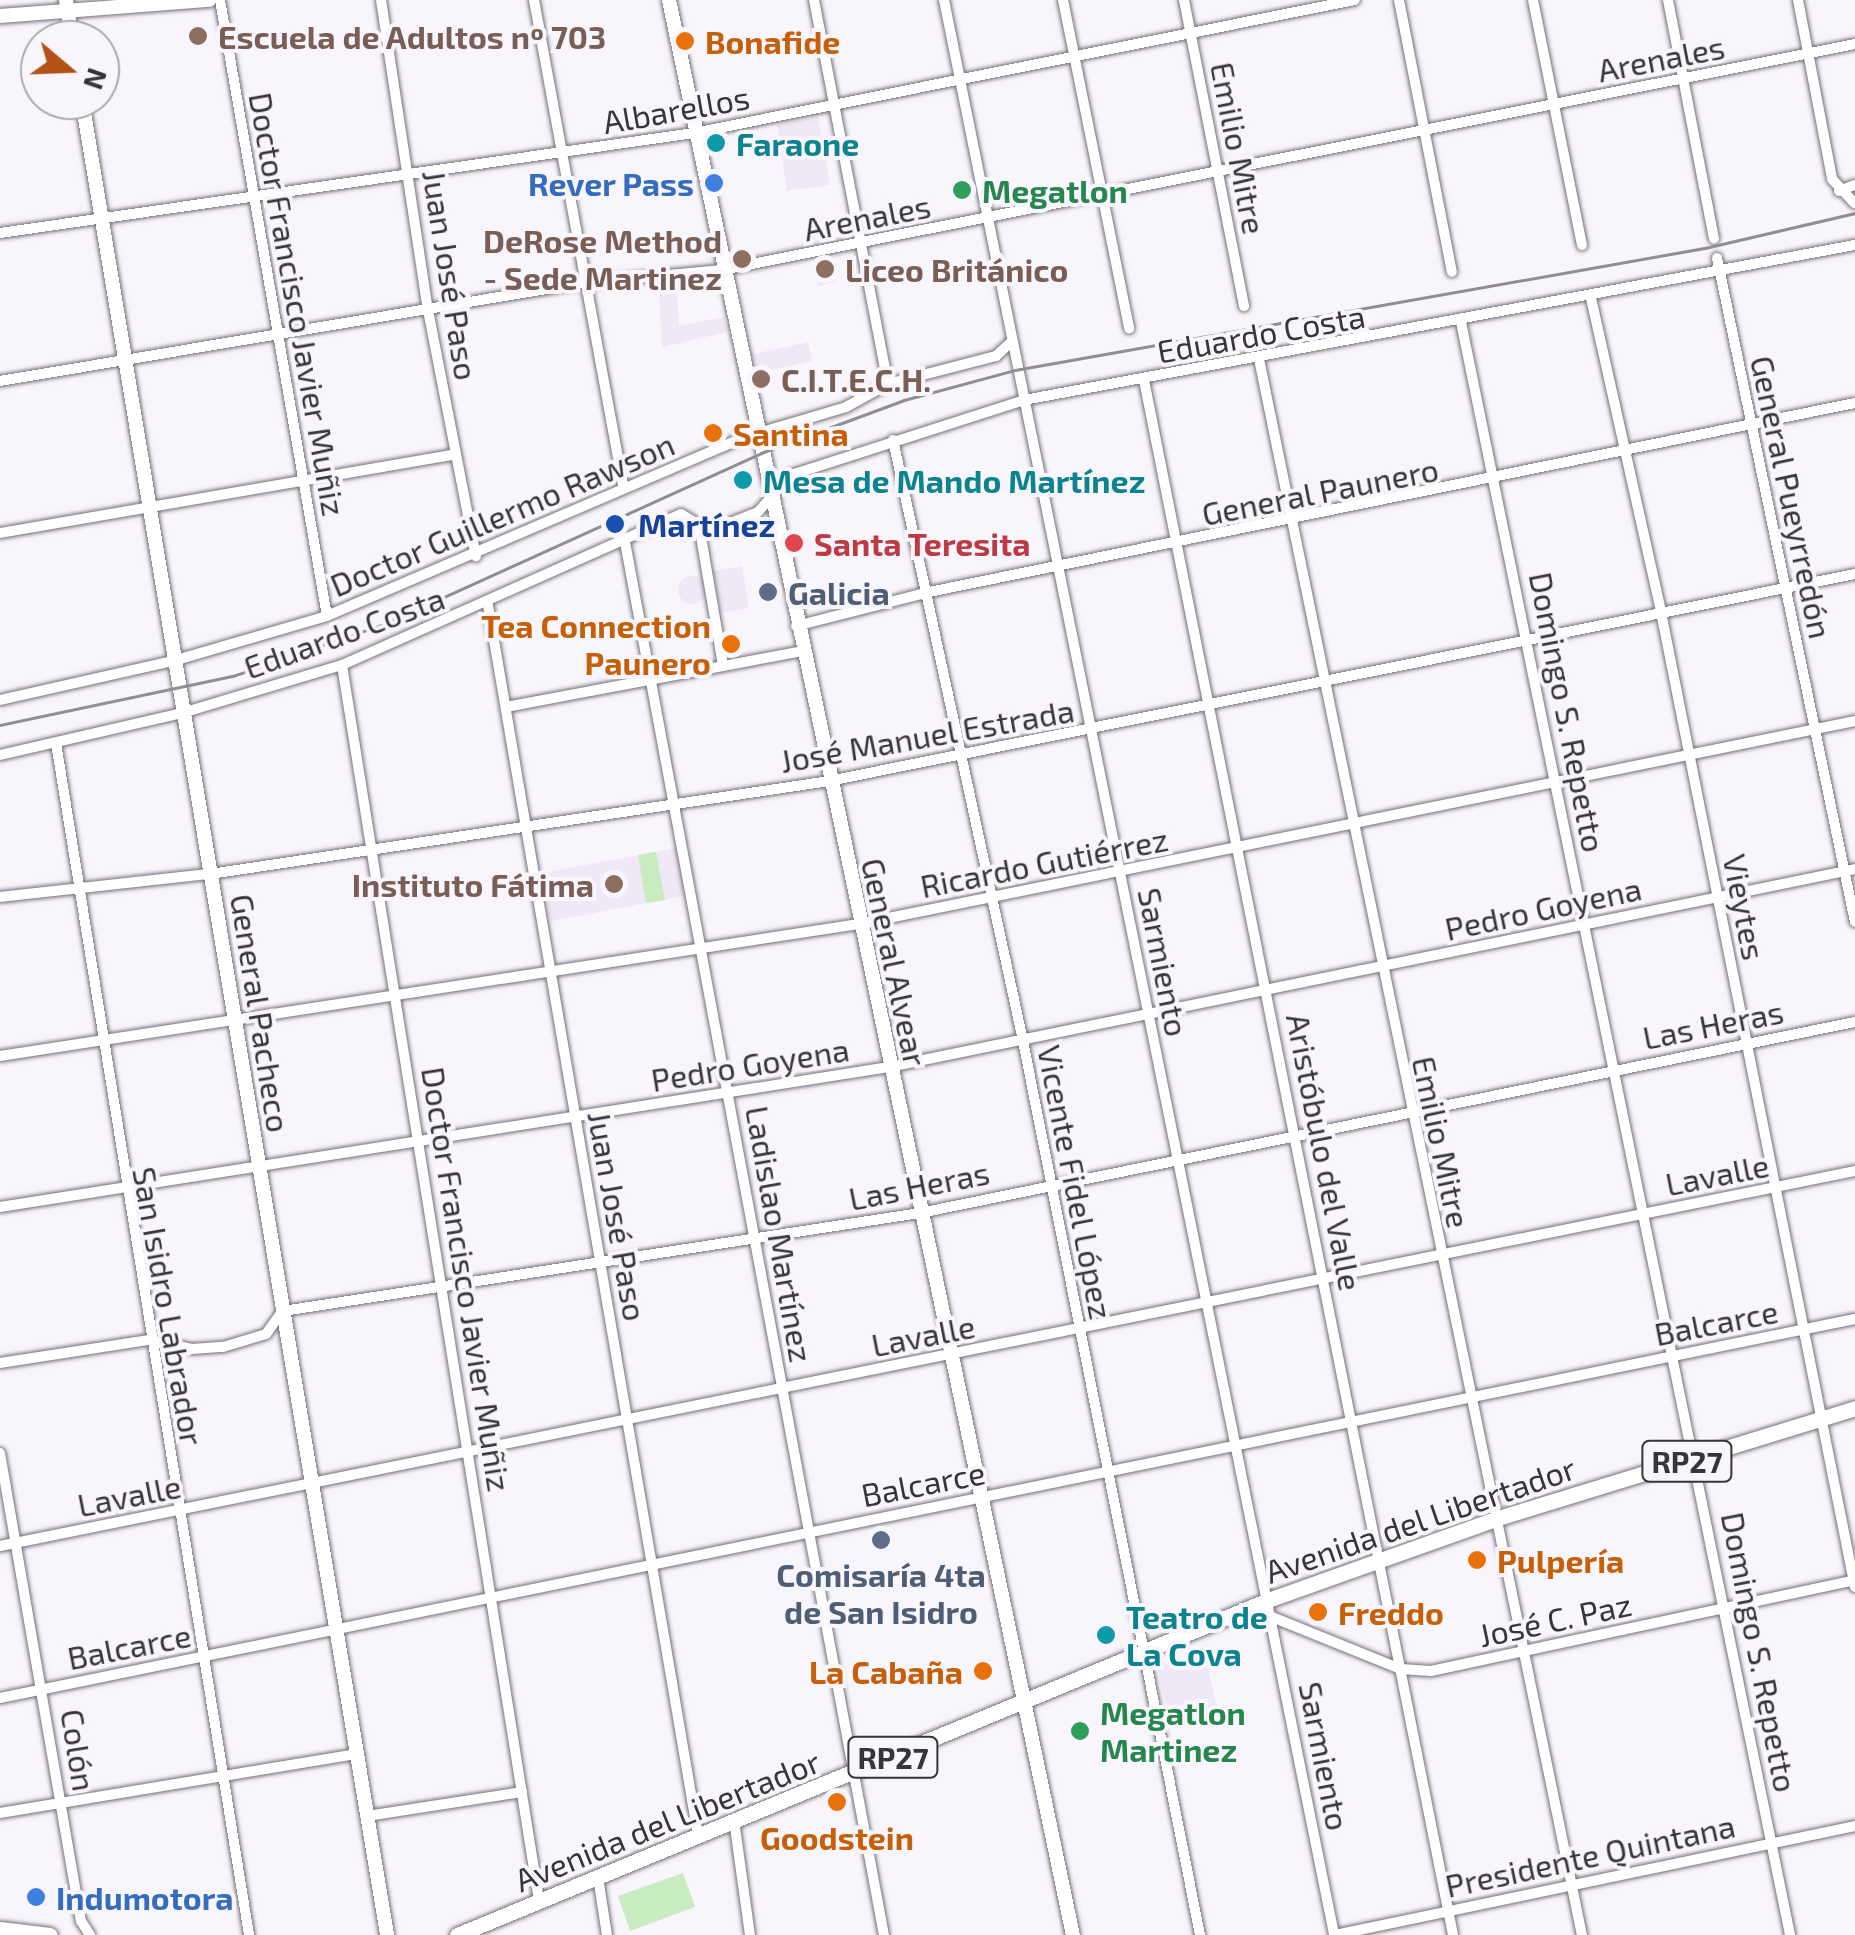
<!DOCTYPE html>
<html>
<head>
<meta charset="utf-8">
<style>
	body { margin:0 }
	#map { position:relative; width:1855px; height:1935px; overflow:hidden; background:#f9f5fd; font-family:"Exo 2",sans-serif }
	div>[style] { position:absolute }
	.built>* { inset:0; background:#f0e8f6 }
	.round { border-radius:50% }
	.green>* { inset:0; background:#c9ebc0 }
	.roads { filter:drop-shadow(0 0 2px #747077) drop-shadow(0 0 2px #747077) }
	.street>* { height:10px; margin:-5px; padding:0 5px; transform-origin:5px; border-radius:5px; background:#fff }
	.secondary>* { height:14px; margin:-7px; padding:0 7px; transform-origin:7px; border-radius:7px; background:#fff }
	.primary>* { height:15px; margin:-7.5px; padding:0 7.5px; transform-origin:7.5px; border-radius:7.5px; background:#fff }
	.rail>* { height:2.5px; margin:-1.25px; padding:0 1.25px; transform-origin:1.25px; border-radius:1.25px; background:#908d93 }
	.dots>* { width:28px; height:28px; translate:-50% -50%; box-sizing:border-box; border:5px solid #f9f5fd; border-radius:50% }
	span { translate:-50% -50%; white-space:nowrap; text-align:center; line-height:1.15; -webkit-text-stroke:8px #f9f5fd; paint-order:stroke }
	.shield-label span { padding:2px 8px; background:#f9f5fd; border:2px solid; border-radius:8px; -webkit-text-stroke-width:0 }
	.shield-label { font-size:30px; color:#373539; font-weight:700 }
	.education-label { font-size:32px; color:#785e54; font-weight:700 }
	.left { translate:0 -50%; text-align:left }
	.right { translate:-100% -50%; text-align:right }
	.food-label { font-size:32px; color:#c56008; font-weight:700 }
	.street-label { font-size:32px; color:#373539 }
	.culture-label { font-size:32px; color:#0d838f; font-weight:700 }
	.shop-label { font-size:32px; color:#366cbe; font-weight:700 }
	.leisure-label { font-size:32px; color:#27864d; font-weight:700 }
	.transit-label { font-size:32px; color:#164399; font-weight:700 }
	.health-label { font-size:32px; color:#be3a42; font-weight:700 }
	.service-label { font-size:32px; color:#4e5e75; font-weight:700 }
	.north { position:absolute; left:20px; top:20px; width:100px; height:100px; box-sizing:border-box; background:#f9f5fd; border:2px solid #aba8af; border-radius:50%; rotate:109deg; font-size:28px; font-weight:700; line-height:40px; text-align:center; color:#373539 }
	.north::after { content:''; display:block; margin:auto; width:35px; height:45px; background:#b35116; clip-path:polygon(50% 0,100% 100%,50% 72%,0 100%) }
</style>
</head>
<body>
<div id="map">
	<div class="built">
		<div style="clip-path:polygon(818px 117px,830px 185px,787px 191px,777px 124px)"></div>
		<div style="clip-path:polygon(832px 252px,836px 282px,818px 286px,814px 256px)"></div>
		<div style="clip-path:polygon(677px 289px,679px 326px,724px 317px,727px 332px,662px 347px,659px 291px)"></div>
		<div style="clip-path:polygon(808px 342px,812px 361px,757px 373px,753px 354px)"></div>
		<div style="clip-path:polygon(742px 566px,749px 608px,720px 613px,713px 571px)"></div>
		<div class="round" style="left:678px;top:576px;width:28px;height:28px"></div>
		<div style="clip-path:polygon(677px 848px,685px 896px,551px 921px,542px 873px)"></div>
		<div style="clip-path:polygon(1205px 1655px,1219px 1717px,1171px 1728px,1157px 1666px)"></div>
	</div>
	<div class="green">
		<div style="clip-path:polygon(656px 852px,665px 900px,646px 903px,638px 855px)"></div>
		<div style="clip-path:polygon(683px 1873px,695px 1907px,630px 1931px,618px 1896px)"></div>
	</div>
	<div class="roads">
		<div class="street">
			<div style="left:220px;top:0;width:625px;rotate:80.15deg"></div>
			<div style="left:381px;top:0;width:314px;rotate:81.4deg"></div>
			<div style="left:428px;top:310px;width:251px;rotate:79deg"></div>
			<div style="left:534px;top:0;width:496px;rotate:79.6deg"></div>
			<div style="left:814px;top:0;width:391px;rotate:79.1deg"></div>
			<div style="left:944px;top:0;width:1974px;rotate:78.6deg"></div>
			<div style="left:1063px;top:0;width:335px;rotate:78.6deg"></div>
			<div style="left:1184px;top:0;width:312px;rotate:78.9deg"></div>
			<div style="left:1399px;top:0;width:277px;rotate:79deg"></div>
			<div style="left:1533px;top:0;width:250px;rotate:78.7deg"></div>
			<div style="left:1668px;top:0;width:243px;rotate:79.1deg"></div>
			<div style="left:1798px;top:0;width:182px;rotate:79.2deg"></div>
			<div style="left:1832px;top:179px;width:33px;rotate:47deg"></div>
			<div style="left:1839px;top:191px;width:17px;rotate:-21deg"></div>
			<div style="left:0;top:233px;width:701px;rotate:-8.2deg"></div>
			<div style="left:694px;top:133px;width:674px;rotate:-11.38deg"></div>
			<div style="left:1717px;top:258px;width:678px;rotate:78.26deg"></div>
			<div style="left:1591px;top:298px;width:322px;rotate:77.4deg"></div>
			<div style="left:1661px;top:612px;width:994px;rotate:78.75deg"></div>
			<div style="left:1461px;top:322px;width:1646px;rotate:78.47deg"></div>
			<div style="left:1259px;top:359px;width:1609px;rotate:78.42deg"></div>
			<div style="left:1144px;top:380px;width:1585px;rotate:78.76deg"></div>
			<div style="left:0;top:381px;width:590px;rotate:-9.56deg"></div>
			<div style="left:582px;top:283px;width:141px;rotate:-5.3deg"></div>
			<div style="left:722px;top:270px;width:1155px;rotate:-11.28deg"></div>
			<div style="left:893px;top:440px;width:615px;rotate:77.79deg"></div>
			<div style="left:1023px;top:1041px;width:911px;rotate:78.8deg"></div>
			<div style="left:0;top:533px;width:462px;rotate:-9.8deg"></div>
			<div style="left:702px;top:534px;width:60px;rotate:-21.4deg"></div>
			<div style="left:758px;top:512px;width:50px;rotate:-48.3deg"></div>
			<div style="left:791px;top:475px;width:245px;rotate:-17.8deg"></div>
			<div style="left:1024px;top:400px;width:845px;rotate:-10.57deg"></div>
			<div style="left:625px;top:542px;width:1417px;rotate:79.47deg"></div>
			<div style="left:488px;top:605px;width:1248px;rotate:80.31deg"></div>
			<div style="left:796px;top:626px;width:137px;rotate:-14.3deg"></div>
			<div style="left:929px;top:592px;width:945px;rotate:-11.54deg"></div>
			<div style="left:342px;top:665px;width:1252px;rotate:80.94deg"></div>
			<div style="left:0;top:700px;width:177px;rotate:-12.7deg"></div>
			<div style="left:173px;top:661px;width:160px;rotate:-16.3deg"></div>
			<div style="left:327px;top:616px;width:455px;rotate:-23.2deg"></div>
			<div style="left:745px;top:437px;width:105px;rotate:-16.5deg"></div>
			<div style="left:846px;top:407px;width:48px;rotate:-28.7deg"></div>
			<div style="left:888px;top:384px;width:112px;rotate:-14.5deg"></div>
			<div style="left:996px;top:356px;width:19px;rotate:-43deg"></div>
			<div style="left:506px;top:707px;width:300px;rotate:-10.7deg"></div>
			<div style="left:56px;top:743px;width:1208px;rotate:80.8deg"></div>
			<div style="left:0;top:755px;width:187px;rotate:-13deg"></div>
			<div style="left:182px;top:713px;width:167px;rotate:-16.7deg"></div>
			<div style="left:342px;top:665px;width:371px;rotate:-24deg"></div>
			<div style="left:681px;top:514px;width:21px;rotate:31deg"></div>
			<div style="left:699px;top:525px;width:143px;rotate:80.3deg"></div>
			<div style="left:0;top:897px;width:211px;rotate:-6.3deg"></div>
			<div style="left:210px;top:874px;width:626px;rotate:-8.54deg"></div>
			<div style="left:829px;top:781px;width:1047px;rotate:-11.41deg"></div>
			<div style="left:0;top:1056px;width:869px;rotate:-8.74deg"></div>
			<div style="left:859px;top:924px;width:1016px;rotate:-11.52deg"></div>
			<div style="left:0;top:1207px;width:900px;rotate:-8.95deg"></div>
			<div style="left:889px;top:1067px;width:986px;rotate:-11.58deg"></div>
			<div style="left:0;top:1363px;width:151px;rotate:-8.8deg"></div>
			<div style="left:149px;top:1340px;width:44px;rotate:11.8deg"></div>
			<div style="left:192px;top:1349px;width:31px;rotate:-4deg"></div>
			<div style="left:223px;top:1347px;width:45px;rotate:-16.8deg"></div>
			<div style="left:266px;top:1334px;width:29px;rotate:-54deg"></div>
			<div style="left:283px;top:1311px;width:644px;rotate:-8.75deg"></div>
			<div style="left:920px;top:1213px;width:954px;rotate:-11.55deg"></div>
			<div style="left:0;top:1453px;width:475px;rotate:80.2deg"></div>
			<div style="left:81px;top:1921px;width:17px;rotate:57deg"></div>
			<div style="left:0;top:1546px;width:1893px;rotate:-11.43deg"></div>
			<div style="left:1272px;top:1617px;width:139px;rotate:22deg"></div>
			<div style="left:1401px;top:1669px;width:30px;rotate:4deg"></div>
			<div style="left:1431px;top:1671px;width:434px;rotate:-12.1deg"></div>
			<div style="left:0;top:1698px;width:1893px;rotate:-11.55deg"></div>
			<div style="left:0;top:1813px;width:362px;rotate:-9.4deg"></div>
			<div style="left:367px;top:1816px;width:157px;rotate:-8.8deg"></div>
			<div style="left:734px;top:1820px;width:116px;rotate:82.1deg"></div>
			<div style="left:598px;top:1877px;width:59px;rotate:81.2deg"></div>
			<div style="left:1335px;top:1935px;width:531px;rotate:-11.84deg"></div>
		</div>
		<div class="secondary">
			<div style="left:66px;top:0;width:40px;rotate:81.5deg"></div>
			<div style="left:669px;top:0;width:1977px;rotate:78.21deg"></div>
			<div style="left:0;top:16px;width:210px;rotate:-4.4deg"></div>
			<div style="left:82px;top:100px;width:1860px;rotate:80.56deg"></div>
		</div>
		<div class="primary">
			<div style="left:0;top:1929px;width:50px;rotate:6.8deg"></div>
			<div style="left:457px;top:1935px;width:877px;rotate:-22.44deg"></div>
			<div style="left:1268px;top:1600px;width:241px;rotate:-19.6deg"></div>
			<div style="left:1495px;top:1519px;width:377px;rotate:-17.1deg"></div>
		</div>
	</div>
	<div class="rail">
		<div style="left:0;top:725px;width:238px;rotate:-11.9deg"></div>
		<div style="left:233px;top:676px;width:163px;rotate:-19deg"></div>
		<div style="left:387px;top:623px;width:411px;rotate:-24.4deg"></div>
		<div style="left:761px;top:453px;width:153px;rotate:-20.3deg"></div>
		<div style="left:904px;top:400px;width:115px;rotate:-15.1deg"></div>
		<div style="left:1015px;top:370px;width:701px;rotate:-10.03deg"></div>
		<div style="left:1705px;top:248px;width:154px;rotate:-13.1deg"></div>
	</div>
	<div class="dots">
		<div style="left:198px;top:36px;background:#8d6e63"></div>
		<div style="left:685px;top:41px;background:#e8710a"></div>
		<div style="left:716px;top:143px;background:#0f9aa8"></div>
		<div style="left:714px;top:183px;background:#3f7fe0"></div>
		<div style="left:962px;top:190px;background:#2e9e5b"></div>
		<div style="left:742px;top:259px;background:#8d6e63"></div>
		<div style="left:825px;top:269px;background:#8d6e63"></div>
		<div style="left:761px;top:379px;background:#8d6e63"></div>
		<div style="left:713px;top:433px;background:#e8710a"></div>
		<div style="left:743px;top:480px;background:#0f9aa8"></div>
		<div style="left:615px;top:524px;background:#1a4fb4"></div>
		<div style="left:794px;top:543px;background:#e0444e"></div>
		<div style="left:768px;top:592px;background:#5c6f8a"></div>
		<div style="left:731px;top:644px;background:#e8710a"></div>
		<div style="left:614px;top:884px;background:#8d6e63"></div>
		<div style="left:881px;top:1540px;background:#5c6f8a"></div>
		<div style="left:1477px;top:1560px;background:#e8710a"></div>
		<div style="left:1318px;top:1612px;background:#e8710a"></div>
		<div style="left:1106px;top:1635px;background:#0f9aa8"></div>
		<div style="left:983px;top:1671px;background:#e8710a"></div>
		<div style="left:1080px;top:1731px;background:#2e9e5b"></div>
		<div style="left:837px;top:1802px;background:#e8710a"></div>
		<div style="left:36px;top:1897px;background:#3f7fe0"></div>
	</div>
	<div class="shield-label">
		<span style="left:1687px;top:1461px">RP27</span>
		<span style="left:893px;top:1757px">RP27</span>
	</div>
	<div class="education-label">
		<span class="left" style="left:218px;top:36px">Escuela de Adultos nº 703</span>
		<span class="right" style="left:722px;top:259px">DeRose Method<br>- Sede Martinez</span>
		<span class="left" style="left:845px;top:269px">Liceo Británico</span>
		<span class="left" style="left:781px;top:379px">C.I.T.E.C.H.</span>
		<span class="right" style="left:594px;top:884px">Instituto Fátima</span>
	</div>
	<div class="food-label">
		<span class="left" style="left:705px;top:41px">Bonafide</span>
		<span class="left" style="left:733px;top:433px">Santina</span>
		<span class="right" style="left:711px;top:644px">Tea Connection<br>Paunero</span>
		<span class="left" style="left:1497px;top:1560px">Pulpería</span>
		<span class="left" style="left:1338px;top:1612px">Freddo</span>
		<span class="right" style="left:963px;top:1671px">La Cabaña</span>
		<span style="left:837px;top:1837px">Goodstein</span>
	</div>
	<div class="street-label">
		<span style="left:1661px;top:58px;rotate:-11deg">Arenales</span>
		<span style="left:676px;top:109px;rotate:-10deg">Albarellos</span>
		<span style="left:1239px;top:148px;rotate:79deg">Emilio Mitre</span>
		<span style="left:867px;top:217px;rotate:-11deg">Arenales</span>
		<span style="left:451px;top:275px;rotate:81deg">Juan José Paso</span>
		<span style="left:298px;top:304px;rotate:80deg">Doctor Francisco Javier Muñiz</span>
		<span style="left:1261px;top:333px;rotate:-10deg">Eduardo Costa</span>
		<span style="left:1320px;top:491px;rotate:-11deg">General Paunero</span>
		<span style="left:1792px;top:497px;rotate:78deg">General Pueyrredón</span>
		<span style="left:502px;top:514px;rotate:-23deg">Doctor Guillermo Rawson</span>
		<span style="left:344px;top:632px;rotate:-20deg">Eduardo Costa</span>
		<span style="left:1568px;top:712px;rotate:79deg">Domingo S. Repetto</span>
		<span style="left:927px;top:735px;rotate:-10deg">José Manuel Estrada</span>
		<span style="left:1044px;top:862px;rotate:-11deg">Ricardo Gutiérrez</span>
		<span style="left:1745px;top:907px;rotate:79deg">Vieytes</span>
		<span style="left:1543px;top:908px;rotate:-12deg">Pedro Goyena</span>
		<span style="left:895px;top:962px;rotate:78deg">General Alvear</span>
		<span style="left:1164px;top:962px;rotate:79deg">Sarmiento</span>
		<span style="left:261px;top:1013px;rotate:81deg">General Pacheco</span>
		<span style="left:1713px;top:1024px;rotate:-11deg">Las Heras</span>
		<span style="left:750px;top:1064px;rotate:-9deg">Pedro Goyena</span>
		<span style="left:1442px;top:1142px;rotate:78deg">Emilio Mitre</span>
		<span style="left:1325px;top:1152px;rotate:79deg">Aristóbulo del Valle</span>
		<span style="left:1717px;top:1174px;rotate:-11deg">Lavalle</span>
		<span style="left:1076px;top:1182px;rotate:79deg">Vicente Fidel López</span>
		<span style="left:919px;top:1185px;rotate:-11deg">Las Heras</span>
		<span style="left:618px;top:1216px;rotate:80deg">Juan José Paso</span>
		<span style="left:780px;top:1234px;rotate:80deg">Ladislao Martínez</span>
		<span style="left:467px;top:1279px;rotate:81deg">Doctor Francisco Javier Muñiz</span>
		<span style="left:169px;top:1306px;rotate:80deg">San Isidro Labrador</span>
		<span style="left:1716px;top:1322px;rotate:-11deg">Balcarce</span>
		<span style="left:923px;top:1335px;rotate:-11deg">Lavalle</span>
		<span style="left:923px;top:1483px;rotate:-11deg">Balcarce</span>
		<span style="left:129px;top:1495px;rotate:-11deg">Lavalle</span>
		<span style="left:1420px;top:1519px;rotate:-19deg">Avenida del Libertador</span>
		<span style="left:1555px;top:1619px;rotate:-12deg">José C. Paz</span>
		<span style="left:129px;top:1646px;rotate:-11deg">Balcarce</span>
		<span style="left:1760px;top:1652px;rotate:79deg">Domingo S. Repetto</span>
		<span style="left:79px;top:1750px;rotate:81deg">Colón</span>
		<span style="left:1325px;top:1756px;rotate:79deg">Sarmiento</span>
		<span style="left:667px;top:1820px;rotate:-22deg">Avenida del Libertador</span>
		<span style="left:1590px;top:1855px;rotate:-12deg">Presidente Quintana</span>
	</div>
	<div class="culture-label">
		<span class="left" style="left:736px;top:143px">Faraone</span>
		<span class="left" style="left:763px;top:480px">Mesa de Mando Martínez</span>
		<span class="left" style="left:1126px;top:1635px">Teatro de<br>La Cova</span>
	</div>
	<div class="shop-label">
		<span class="right" style="left:694px;top:183px">Rever Pass</span>
		<span class="left" style="left:56px;top:1897px">Indumotora</span>
	</div>
	<div class="leisure-label">
		<span class="left" style="left:982px;top:190px">Megatlon</span>
		<span class="left" style="left:1100px;top:1731px">Megatlon<br>Martinez</span>
	</div>
	<div class="transit-label">
		<span class="left" style="left:638px;top:524px">Martínez</span>
	</div>
	<div class="health-label">
		<span class="left" style="left:814px;top:543px">Santa Teresita</span>
	</div>
	<div class="service-label">
		<span class="left" style="left:788px;top:592px">Galicia</span>
		<span style="left:881px;top:1593px">Comisaría 4ta<br>de San Isidro</span>
	</div>
	<div class="north">N</div>
</div>
</body>
</html>
